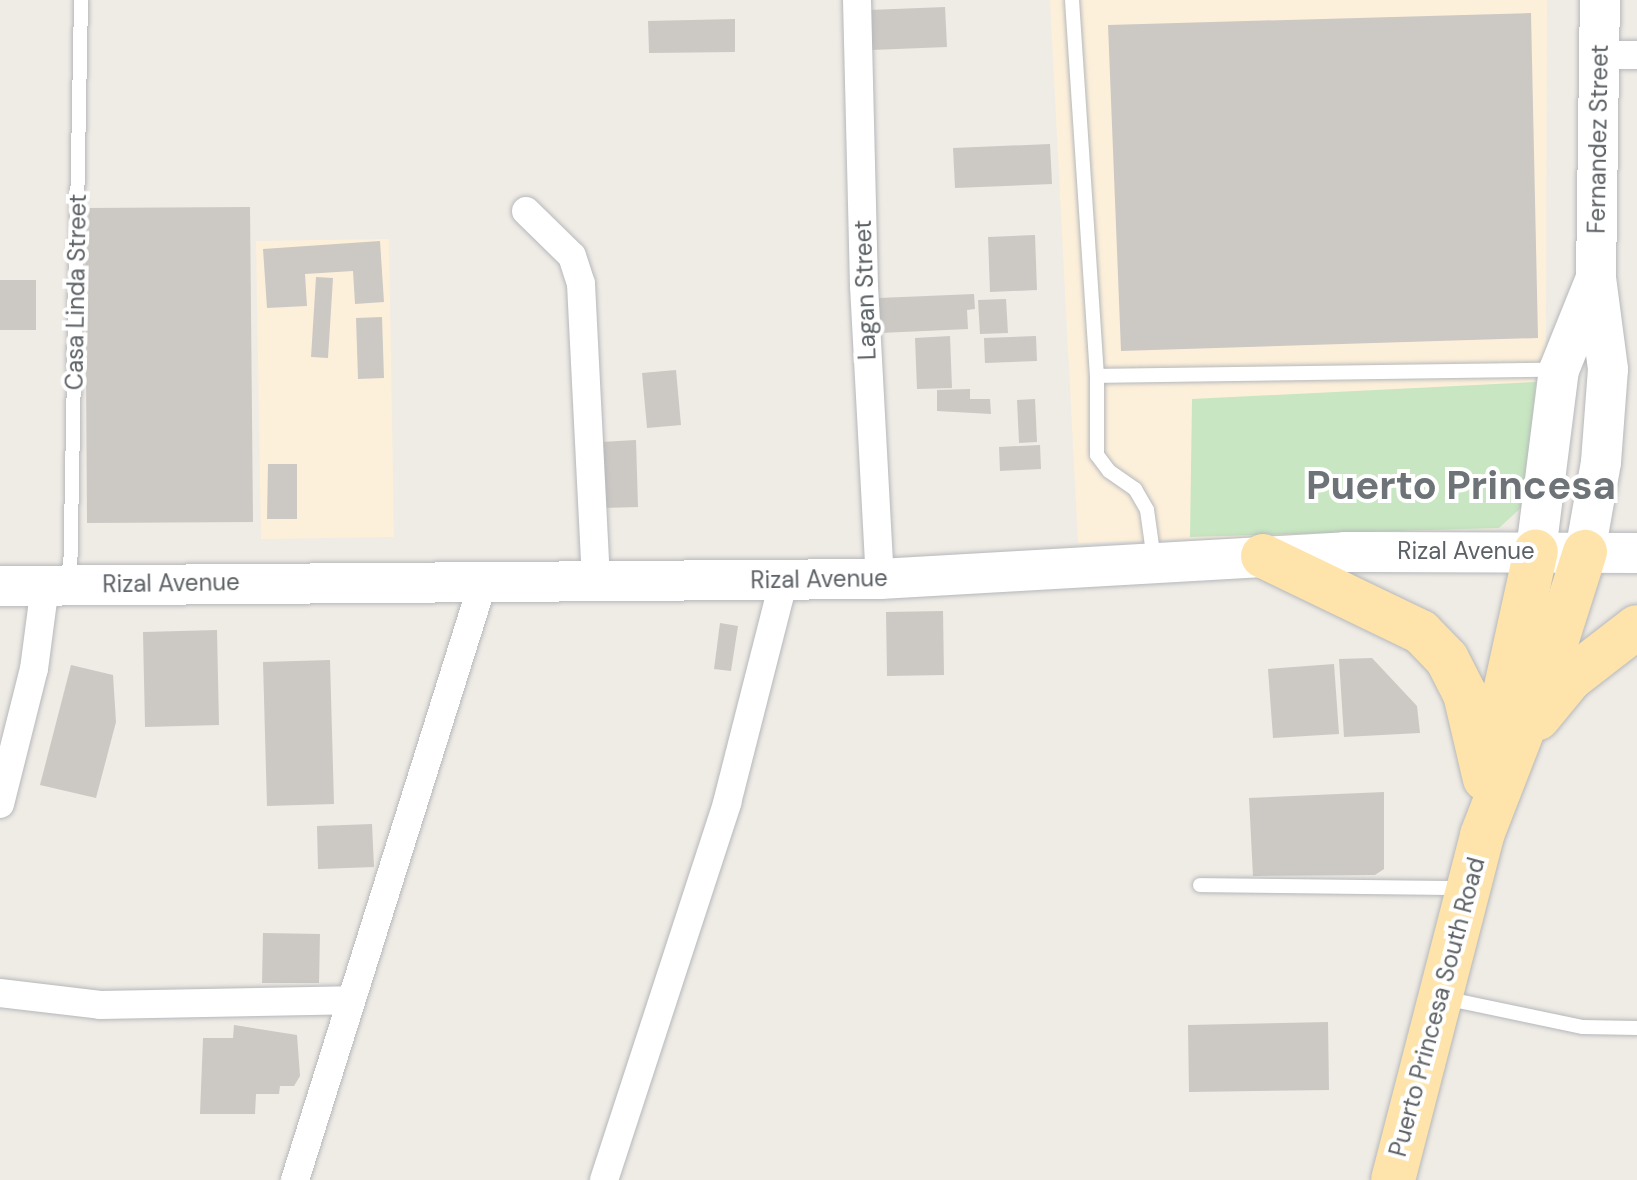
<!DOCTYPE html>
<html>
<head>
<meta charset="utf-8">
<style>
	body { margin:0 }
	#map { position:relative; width:1637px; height:1180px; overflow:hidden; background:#efebe5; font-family:"DM Sans",sans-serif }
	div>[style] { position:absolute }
	.commercial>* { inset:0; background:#fdf0db }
	.green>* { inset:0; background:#c7e6c1 }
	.building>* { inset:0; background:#ccc8c4 }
	.roads { filter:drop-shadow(0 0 2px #b5b8bb) drop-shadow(0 0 2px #b5b8bb) }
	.lane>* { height:14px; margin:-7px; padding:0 7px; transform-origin:7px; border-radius:7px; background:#fff }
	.street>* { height:28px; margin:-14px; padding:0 14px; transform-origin:14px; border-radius:14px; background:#fff }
	.secondary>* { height:40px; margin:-20px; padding:0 20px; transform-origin:20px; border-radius:20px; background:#fff }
	.primary>* { height:44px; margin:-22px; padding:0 22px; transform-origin:22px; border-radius:22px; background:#fee4ab }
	span { translate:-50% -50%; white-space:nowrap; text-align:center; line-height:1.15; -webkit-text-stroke:8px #fff; paint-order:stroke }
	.street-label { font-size:24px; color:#5c6165 }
	.town-label { font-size:40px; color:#6d7377; font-weight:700 }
</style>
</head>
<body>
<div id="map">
	<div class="commercial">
		<div style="clip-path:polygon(1050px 0,1547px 0,1546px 347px,1536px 382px,1523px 506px,1499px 528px,1078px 543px)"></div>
		<div style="clip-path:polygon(389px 239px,394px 537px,261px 539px,256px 241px)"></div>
	</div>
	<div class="green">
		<div style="clip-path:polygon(1536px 382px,1523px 506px,1499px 528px,1190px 537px,1192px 399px)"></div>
	</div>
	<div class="building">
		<div style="clip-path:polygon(945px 7px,947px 47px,871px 50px,869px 10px)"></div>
		<div style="clip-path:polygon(1531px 13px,1538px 338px,1121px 351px,1108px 25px)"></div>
		<div style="clip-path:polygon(735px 19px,735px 52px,649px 53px,648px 21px)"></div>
		<div style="clip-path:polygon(1050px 144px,1052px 184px,955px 188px,953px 148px)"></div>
		<div style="clip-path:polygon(250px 207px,253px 522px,87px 523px,85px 208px)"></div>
		<div style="clip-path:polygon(1035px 235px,1037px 290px,990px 292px,988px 237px)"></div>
		<div style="clip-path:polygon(380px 241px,384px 302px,355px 304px,353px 271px,305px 274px,307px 306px,267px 308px,263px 249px)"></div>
		<div style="clip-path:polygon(316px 277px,333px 278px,328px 358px,311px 357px)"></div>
		<div style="clip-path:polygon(0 280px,36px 280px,36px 330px,0 330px)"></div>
		<div style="clip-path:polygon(974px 294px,975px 309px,967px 310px,968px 329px,880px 333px,879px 298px)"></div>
		<div style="clip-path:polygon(1006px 299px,1008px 333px,980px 334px,978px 300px)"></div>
		<div style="clip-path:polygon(382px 317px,384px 378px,358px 379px,356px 318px)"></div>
		<div style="clip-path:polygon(950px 336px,952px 388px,917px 389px,915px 338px)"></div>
		<div style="clip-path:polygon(1036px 336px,1037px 361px,985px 363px,984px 338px)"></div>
		<div style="clip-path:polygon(676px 370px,681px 425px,647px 428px,642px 373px)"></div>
		<div style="clip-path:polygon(970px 389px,970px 399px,990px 399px,991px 414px,937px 411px,937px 390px)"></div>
		<div style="clip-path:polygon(1035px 399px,1037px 442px,1019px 443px,1017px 400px)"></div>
		<div style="clip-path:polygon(636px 440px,638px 507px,603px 508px,601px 442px)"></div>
		<div style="clip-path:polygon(1040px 445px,1041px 469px,1000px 471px,999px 447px)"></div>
		<div style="clip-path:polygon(268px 464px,297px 464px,297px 519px,267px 519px)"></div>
		<div style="clip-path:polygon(943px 611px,944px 675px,887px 676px,886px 612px)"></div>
		<div style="clip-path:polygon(720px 623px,738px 626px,731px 671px,714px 669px)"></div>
		<div style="clip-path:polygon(217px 630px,219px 725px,145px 727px,143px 632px)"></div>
		<div style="clip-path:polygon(1372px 658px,1417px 706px,1420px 733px,1344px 737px,1339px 659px)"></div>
		<div style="clip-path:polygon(330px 660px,334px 804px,267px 806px,263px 662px)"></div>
		<div style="clip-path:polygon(1334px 664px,1339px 734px,1273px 738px,1268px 669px)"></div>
		<div style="clip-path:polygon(71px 665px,113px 675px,116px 722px,96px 798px,40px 785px)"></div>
		<div style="clip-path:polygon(1384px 792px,1384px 869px,1375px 875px,1253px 876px,1249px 798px)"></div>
		<div style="clip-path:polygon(372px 824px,374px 867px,318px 869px,317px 826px)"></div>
		<div style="clip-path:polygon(263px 933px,320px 934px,319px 983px,262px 983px)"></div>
		<div style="clip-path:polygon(1328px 1022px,1329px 1090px,1189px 1092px,1188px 1025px)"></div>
		<div style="clip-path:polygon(234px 1025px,297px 1035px,300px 1076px,294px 1086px,280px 1086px,279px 1094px,256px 1094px,255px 1114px,200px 1114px,203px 1038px,233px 1038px)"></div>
	</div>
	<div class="roads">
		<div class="lane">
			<div style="left:1072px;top:0;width:377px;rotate:86.2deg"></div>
			<div style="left:1097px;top:376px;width:79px;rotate:90deg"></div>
			<div style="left:1097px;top:455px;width:20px;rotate:53deg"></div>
			<div style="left:1109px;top:471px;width:32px;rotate:35deg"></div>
			<div style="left:1135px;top:489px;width:24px;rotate:60deg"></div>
			<div style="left:1147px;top:510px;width:50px;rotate:82deg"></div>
			<div style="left:1097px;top:376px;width:458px;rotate:-0.8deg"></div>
			<div style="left:70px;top:584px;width:584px;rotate:-88.92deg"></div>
			<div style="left:1200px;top:885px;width:264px;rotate:0.7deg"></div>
			<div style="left:1444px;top:998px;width:142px;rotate:11.8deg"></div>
			<div style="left:1583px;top:1027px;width:54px;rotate:1.1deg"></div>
		</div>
		<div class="street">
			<div style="left:857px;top:0;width:286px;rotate:88.6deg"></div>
			<div style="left:864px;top:286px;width:293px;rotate:86.9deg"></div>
			<div style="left:1600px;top:55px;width:37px"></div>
			<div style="left:526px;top:211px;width:64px;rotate:44.4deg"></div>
			<div style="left:572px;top:256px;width:29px;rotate:72deg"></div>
			<div style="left:581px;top:284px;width:295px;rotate:87.1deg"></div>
			<div style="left:0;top:804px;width:139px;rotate:-75.9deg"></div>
			<div style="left:34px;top:669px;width:85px;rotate:-82.5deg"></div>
			<div style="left:0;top:993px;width:101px;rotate:6.8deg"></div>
			<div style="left:100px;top:1005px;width:250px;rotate:-1.1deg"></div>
			<div style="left:295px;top:1180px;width:630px;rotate:-72.54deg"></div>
			<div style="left:604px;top:1180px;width:397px;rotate:-71.9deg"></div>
			<div style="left:727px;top:803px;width:230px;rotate:-75.7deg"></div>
		</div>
		<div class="secondary">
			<div style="left:1536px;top:551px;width:182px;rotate:-82.8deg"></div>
			<div style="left:1559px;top:370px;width:99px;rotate:-68.1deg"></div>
			<div style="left:1585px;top:552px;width:91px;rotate:-79.9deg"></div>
			<div style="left:1601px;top:462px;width:93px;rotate:-85.7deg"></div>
			<div style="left:1608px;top:369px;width:92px;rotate:-97.5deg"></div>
			<div style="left:1596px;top:278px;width:278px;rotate:-89.2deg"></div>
			<div style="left:0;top:586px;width:880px;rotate:-0.46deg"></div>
			<div style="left:880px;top:579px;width:466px;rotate:-3.3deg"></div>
			<div style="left:1345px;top:552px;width:292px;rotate:0.2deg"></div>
		</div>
		<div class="primary">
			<div style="left:1263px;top:556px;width:175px;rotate:25.7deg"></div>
			<div style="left:1421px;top:632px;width:37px;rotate:46deg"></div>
			<div style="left:1447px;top:659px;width:39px;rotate:63deg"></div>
			<div style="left:1465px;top:694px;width:87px;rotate:76.8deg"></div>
			<div style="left:1538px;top:718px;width:52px;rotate:-50.5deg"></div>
			<div style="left:1571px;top:678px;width:83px;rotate:-37.7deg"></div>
			<div style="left:1495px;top:737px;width:190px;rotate:-77.6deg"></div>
			<div style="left:1393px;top:1180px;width:356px;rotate:-75.5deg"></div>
			<div style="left:1482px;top:835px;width:199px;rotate:-68.8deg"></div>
			<div style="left:1554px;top:649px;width:102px;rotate:-72.3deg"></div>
		</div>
	</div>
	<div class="street-label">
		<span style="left:1598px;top:139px;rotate:-89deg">Fernandez Street</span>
		<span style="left:865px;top:290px;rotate:-92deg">Lagan Street</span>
		<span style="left:76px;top:292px;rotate:-89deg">Casa Linda Street</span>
		<span style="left:1466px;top:551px">Rizal Avenue</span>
		<span style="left:819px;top:579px;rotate:-1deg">Rizal Avenue</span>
		<span style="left:171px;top:583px;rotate:-1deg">Rizal Avenue</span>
		<span style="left:1437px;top:1007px;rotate:-75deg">Puerto Princesa South Road</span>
	</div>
	<div class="town-label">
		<span style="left:1461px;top:485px">Puerto Princesa</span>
	</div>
</div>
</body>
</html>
